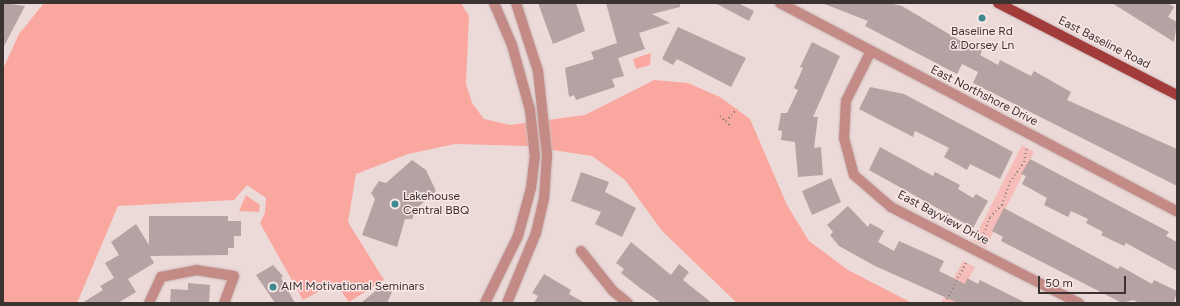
<!DOCTYPE html>
<html>
<head>
<meta charset="utf-8">
<style>
	body { margin:0 }
	#map { position:relative; width:1180px; height:306px; overflow:hidden; background:#ecdad9; font-family:Figtree,sans-serif }
	div>[style] { position:absolute }
	.green>* { inset:0; background:#f6bcb7 }
	.water>* { inset:0; background:#faa7a0 }
	.building>* { inset:0; background:#b4a3a2 }
	.path>* { height:2px; margin-top:-1px; transform-origin:0; background:repeating-linear-gradient(90deg,#8c807f 0 1px,transparent 0 4px) }
	.roads { filter:drop-shadow(0 0 1px #c8b9b8) drop-shadow(0 0 1px #c8b9b8) }
	.minor>* { height:10px; margin:-5px; padding:0 5px; transform-origin:5px; border-radius:5px; background:#c48a85 }
	.major>* { height:10px; margin:-5px; padding:0 5px; transform-origin:5px; border-radius:5px; background:#a23c3b }
	.dots>* { width:11px; height:11px; translate:-50% -50%; box-sizing:border-box; border:2px solid #f9e7e6; border-radius:50% }
	span { translate:-50% -50%; white-space:nowrap; text-align:center; line-height:1.15; -webkit-text-stroke:3px #f9e7e6; paint-order:stroke }
	.poi-label { font-size:12px; color:#3a3332 }
	.left { translate:0 -50%; text-align:left }
	.street-label { font-size:12px; color:#3a3332 }
	.frame { position:absolute; inset:0; border:4px solid #3a3332; pointer-events:none }
	.scale { position:absolute; left:1038px; top:276px; width:88px; height:18px; box-sizing:border-box; border:2px solid #3a3332; border-top:0; padding-left:5px; font-size:12px; line-height:14px; white-space:nowrap; color:#3a3332; -webkit-text-stroke:3px #f9e7e6; paint-order:stroke }
</style>
</head>
<body>
<div id="map">
	<div class="green">
		<div style="clip-path:polygon(1022px 145px,1034px 152px,986px 247px,973px 241px)"></div>
		<div style="clip-path:polygon(963px 261px,975px 267px,956px 303px,941px 303px)"></div>
	</div>
	<div class="water">
		<div style="clip-path:polygon(44px 3px,461px 3px,469px 16px,466px 84px,472px 103px,484px 119px,510px 125px,585px 115px,654px 80px,688px 83px,720px 97px,750px 119px,787px 205px,809px 241px,848px 270px,912px 303px,737px 303px,662px 231px,625px 180px,592px 156px,526px 146px,455px 144px,408px 154px,356px 174px,348px 222px,384px 280px,349px 302px,335px 283px,303px 300px,260px 223px,265px 213px,266px 198px,247px 185px,234px 200px,118px 206px,77px 303px,3px 303px,3px 69px,19px 34px)"></div>
		<div style="clip-path:polygon(651px 53px,650px 65px,636px 69px,633px 59px)"></div>
		<div style="clip-path:polygon(246px 195px,260px 205px,259px 212px,239px 211px)"></div>
	</div>
	<div class="building">
		<div style="clip-path:polygon(3px 3px,25px 6px,3px 48px)"></div>
		<div style="clip-path:polygon(538px 3px,576px 3px,585px 31px,553px 44px)"></div>
		<div style="clip-path:polygon(606px 3px,680px 3px,680px 7px,652px 14px,670px 23px,639px 33px,645px 49px,618px 58px,624px 76px,612px 79px,615px 87px,576px 100px,574px 95px,569px 97px,565px 68px,594px 59px,591px 52px,617px 43px)"></div>
		<div style="clip-path:polygon(715px 3px,738px 3px,754px 11px,749px 21px)"></div>
		<div style="clip-path:polygon(822px 3px,889px 3px,902px 6px,959px 40px,983px 49px,980px 55px,998px 65px,1000px 60px,1031px 76px,1034px 71px,1071px 92px,1067px 100px,1177px 149px,1177px 186px,973px 83px,978px 72px,962px 64px,957px 74px,865px 26px,868px 21px)"></div>
		<div style="clip-path:polygon(1112px 3px,1168px 3px,1174px 7px,1168px 17px,1177px 22px,1174px 42px)"></div>
		<div style="clip-path:polygon(678px 27px,746px 58px,731px 87px,677px 59px,673px 65px,662px 59px)"></div>
		<div style="clip-path:polygon(812px 42px,840px 56px,813px 117px,818px 117px,814px 148px,821px 147px,823px 175px,798px 177px,795px 142px,781px 140px,782px 131px,778px 130px,781px 113px,787px 113px,798px 90px,794px 88px,803px 68px,800px 67px)"></div>
		<div style="clip-path:polygon(870px 87px,904px 94px,1013px 152px,1000px 179px,970px 164px,967px 170px,944px 157px,949px 148px,915px 131px,913px 137px,859px 109px)"></div>
		<div style="clip-path:polygon(880px 147px,933px 176px,935px 172px,960px 185px,958px 189px,973px 198px,976px 194px,988px 201px,973px 228px,869px 170px)"></div>
		<div style="clip-path:polygon(1030px 159px,1169px 232px,1166px 236px,1177px 242px,1177px 271px,1126px 243px,1124px 246px,1101px 235px,1103px 232px,1086px 223px,1088px 219px,1071px 211px,1068px 217px,1044px 205px,1047px 198px,1022px 184px,1026px 176px,1021px 174px)"></div>
		<div style="clip-path:polygon(412px 160px,426px 170px,436px 191px,417px 208px,412px 219px,405px 219px,397px 247px,362px 235px,375px 199px,371px 193px,379px 181px,386px 183px)"></div>
		<div style="clip-path:polygon(581px 172px,609px 182px,605px 192px,636px 208px,622px 237px,595px 224px,601px 212px,571px 201px)"></div>
		<div style="clip-path:polygon(831px 178px,841px 202px,812px 215px,802px 191px)"></div>
		<div style="clip-path:polygon(848px 206px,868px 227px,870px 223px,884px 231px,878px 242px,894px 251px,899px 241px,944px 261px,939px 271px,965px 284px,967px 278px,978px 284px,980px 280px,1026px 303px,958px 303px,875px 266px,839px 246px,830px 235px,833px 232px,827px 225px)"></div>
		<div style="clip-path:polygon(1004px 208px,1118px 269px,1120px 266px,1152px 284px,1154px 280px,1177px 291px,1174px 303px,1140px 303px,1133px 300px,1122px 303px,1001px 241px,1003px 237px,992px 231px)"></div>
		<div style="clip-path:polygon(149px 216px,228px 216px,228px 221px,241px 221px,241px 236px,234px 236px,234px 248px,228px 248px,228px 255px,150px 256px,154px 263px,128px 279px,136px 292px,118px 303px,82px 303px,103px 290px,100px 286px,114px 278px,105px 263px,119px 255px,111px 242px,136px 224px,149px 245px)"></div>
		<div style="clip-path:polygon(631px 242px,671px 275px,679px 264px,689px 272px,683px 280px,712px 303px,661px 303px,640px 288px,621px 273px,624px 269px,616px 263px)"></div>
		<div style="clip-path:polygon(273px 265px,283px 276px,281px 278px,295px 303px,275px 303px,256px 275px)"></div>
		<div style="clip-path:polygon(544px 274px,571px 290px,569px 294px,585px 303px,534px 303px,538px 296px,532px 293px)"></div>
		<div style="clip-path:polygon(188px 283px,210px 285px,209px 303px,170px 303px,171px 289px,188px 290px)"></div>
		<div style="clip-path:polygon(396px 283px,387px 303px,361px 303px,384px 284px)"></div>
	</div>
	<div class="path">
		<div style="left:720px;top:116px;width:16px;rotate:43deg"></div>
		<div style="left:726px;top:121px;width:16px;rotate:-47deg"></div>
		<div style="left:981px;top:241px;width:26px;rotate:-69deg"></div>
		<div style="left:990px;top:217px;width:17px;rotate:-45deg"></div>
		<div style="left:1002px;top:205px;width:24px;rotate:-71deg"></div>
		<div style="left:1010px;top:182px;width:24px;rotate:-55deg"></div>
		<div style="left:1024px;top:162px;width:15px;rotate:-79deg"></div>
		<div style="left:945px;top:303px;width:47px;rotate:-62.4deg"></div>
	</div>
	<div class="roads">
		<div class="minor">
			<div style="left:780px;top:3px;width:448px;rotate:27.7deg"></div>
			<div style="left:871px;top:51px;width:56px;rotate:116.6deg"></div>
			<div style="left:846px;top:101px;width:37px;rotate:93deg"></div>
			<div style="left:844px;top:138px;width:38px;rotate:75deg"></div>
			<div style="left:854px;top:175px;width:49px;rotate:40.9deg"></div>
			<div style="left:891px;top:207px;width:211px;rotate:27.1deg"></div>
			<div style="left:581px;top:251px;width:51px;rotate:51.3deg"></div>
			<div style="left:613px;top:291px;width:19px;rotate:39deg"></div>
			<div style="left:149px;top:303px;width:29px;rotate:-65deg"></div>
			<div style="left:161px;top:277px;width:36px;rotate:-11deg"></div>
			<div style="left:196px;top:270px;width:38px;rotate:9deg"></div>
			<div style="left:234px;top:276px;width:29px;rotate:110deg"></div>
			<div style="left:485px;top:303px;width:75px;rotate:-63.8deg"></div>
			<div style="left:518px;top:236px;width:50px;rotate:-74.8deg"></div>
			<div style="left:531px;top:188px;width:31px;rotate:-83deg"></div>
			<div style="left:535px;top:157px;width:47px;rotate:-96.1deg"></div>
			<div style="left:530px;top:110px;width:67px;rotate:-105.5deg"></div>
			<div style="left:512px;top:45px;width:46px;rotate:-113.2deg"></div>
			<div style="left:507px;top:303px;width:76px;rotate:-67.5deg"></div>
			<div style="left:536px;top:233px;width:35px;rotate:-77deg"></div>
			<div style="left:544px;top:199px;width:44px;rotate:-86.1deg"></div>
			<div style="left:547px;top:155px;width:84px;rotate:-96.1deg"></div>
			<div style="left:538px;top:71px;width:71px;rotate:-107.9deg"></div>
		</div>
		<div class="major">
			<div style="left:998px;top:3px;width:201px;rotate:27.2deg"></div>
		</div>
	</div>
	<div class="dots">
		<div style="left:982px;top:18px;background:#40888f"></div>
		<div style="left:395px;top:204px;background:#40888f"></div>
		<div style="left:273px;top:287px;background:#40888f"></div>
	</div>
	<div class="poi-label">
		<span style="left:982px;top:39px">Baseline Rd<br>&amp; Dorsey Ln</span>
		<span class="left" style="left:403px;top:204px">Lakehouse<br>Central BBQ</span>
		<span class="left" style="left:281px;top:287px">AIM Motivational Seminars</span>
	</div>
	<div class="street-label">
		<span style="left:1104px;top:43px;rotate:27deg">East Baseline Road</span>
		<span style="left:984px;top:96px;rotate:27deg">East Northshore Drive</span>
		<span style="left:943px;top:218px;rotate:28deg">East Bayview Drive</span>
	</div>
	<div class="frame"></div>
	<div class="scale">50 m</div>
</div>
</body>
</html>
